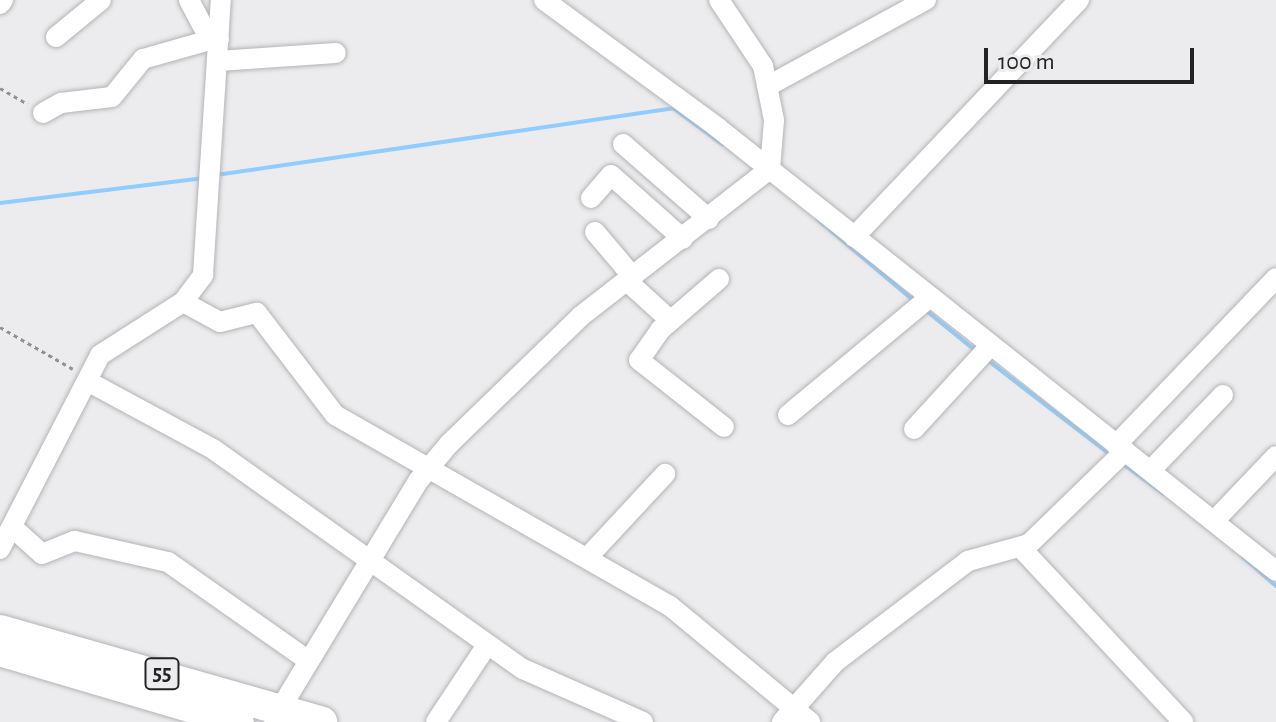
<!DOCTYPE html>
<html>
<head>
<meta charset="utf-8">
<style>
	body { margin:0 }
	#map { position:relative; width:1276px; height:722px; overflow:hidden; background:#ececef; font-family:"Alegreya Sans",sans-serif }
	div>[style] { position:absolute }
	.stream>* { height:4px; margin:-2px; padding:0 2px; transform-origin:2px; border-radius:2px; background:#90ccfc }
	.path>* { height:3px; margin-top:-1.5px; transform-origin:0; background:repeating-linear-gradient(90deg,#919193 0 4px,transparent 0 8px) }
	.roads { filter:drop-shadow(0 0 2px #b4b4b7) drop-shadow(0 0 2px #b4b4b7) }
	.minor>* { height:20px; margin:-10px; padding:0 10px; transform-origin:10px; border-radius:10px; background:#fff }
	.highway>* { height:30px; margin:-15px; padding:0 15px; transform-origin:15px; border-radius:15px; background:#fff }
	span { translate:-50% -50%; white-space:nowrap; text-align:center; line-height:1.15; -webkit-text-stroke:6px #ececef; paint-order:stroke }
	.shield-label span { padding:2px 6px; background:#ececef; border:2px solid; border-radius:6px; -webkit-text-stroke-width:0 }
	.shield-label { font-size:22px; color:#232324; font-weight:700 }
	.scale { position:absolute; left:984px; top:48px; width:210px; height:36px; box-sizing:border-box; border:4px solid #232324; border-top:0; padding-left:10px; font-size:24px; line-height:28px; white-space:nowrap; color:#232324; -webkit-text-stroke:6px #ececef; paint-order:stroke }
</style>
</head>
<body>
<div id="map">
	<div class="stream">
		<div style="left:216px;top:175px;width:462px;rotate:-8.3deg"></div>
		<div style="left:673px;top:108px;width:61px;rotate:36.3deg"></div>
		<div style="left:0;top:203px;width:206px;rotate:-7deg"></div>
		<div style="left:817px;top:219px;width:127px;rotate:40.2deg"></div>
		<div style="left:924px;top:309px;width:67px;rotate:38.9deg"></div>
		<div style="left:986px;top:359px;width:159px;rotate:37.6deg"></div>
		<div style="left:1123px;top:464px;width:51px;rotate:36.2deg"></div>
		<div style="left:1243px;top:557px;width:44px;rotate:41.3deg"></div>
	</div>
	<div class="path">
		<div style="left:0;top:88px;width:32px;rotate:30deg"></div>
		<div style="left:0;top:327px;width:84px;rotate:29.9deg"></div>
	</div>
	<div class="roads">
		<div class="minor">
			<div style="left:189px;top:0;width:45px;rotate:62.3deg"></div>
			<div style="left:210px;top:40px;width:9px;rotate:-6deg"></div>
			<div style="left:544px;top:0;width:216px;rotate:36.3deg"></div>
			<div style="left:718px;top:128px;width:712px;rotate:38.45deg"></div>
			<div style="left:0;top:4px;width:5px;rotate:-53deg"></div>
			<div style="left:56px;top:37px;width:58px;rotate:-39.4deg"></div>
			<div style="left:218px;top:61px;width:118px;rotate:-3.9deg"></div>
			<div style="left:768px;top:86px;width:180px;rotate:-28.6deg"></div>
			<div style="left:43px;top:113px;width:21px;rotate:-29deg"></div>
			<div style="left:61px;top:103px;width:51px;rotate:-6.7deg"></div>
			<div style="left:112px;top:97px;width:49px;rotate:-50.8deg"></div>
			<div style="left:143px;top:59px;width:70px;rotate:-15.8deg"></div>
			<div style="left:623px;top:144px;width:114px;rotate:41.1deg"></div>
			<div style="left:591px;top:198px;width:30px;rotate:-49deg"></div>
			<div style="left:611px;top:175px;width:96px;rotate:41.6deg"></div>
			<div style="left:595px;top:232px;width:59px;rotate:49.8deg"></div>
			<div style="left:854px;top:237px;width:327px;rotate:-46.5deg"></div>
			<div style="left:719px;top:279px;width:77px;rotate:139.2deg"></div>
			<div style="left:661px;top:329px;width:38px;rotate:125deg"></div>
			<div style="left:639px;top:360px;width:108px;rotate:38.2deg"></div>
			<div style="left:627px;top:281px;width:59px;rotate:42.3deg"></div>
			<div style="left:183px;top:302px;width:42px;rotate:28.4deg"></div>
			<div style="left:220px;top:322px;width:38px;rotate:-14deg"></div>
			<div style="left:257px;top:313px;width:128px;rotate:52.6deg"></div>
			<div style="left:335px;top:415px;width:386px;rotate:29.7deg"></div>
			<div style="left:670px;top:606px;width:182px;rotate:39.6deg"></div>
			<div style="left:89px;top:382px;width:141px;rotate:28.4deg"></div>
			<div style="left:213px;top:449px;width:380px;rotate:35.4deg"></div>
			<div style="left:523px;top:669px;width:131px;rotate:23.8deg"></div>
			<div style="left:788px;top:415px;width:183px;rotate:-39.7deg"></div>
			<div style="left:914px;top:429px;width:113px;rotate:-47.5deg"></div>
			<div style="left:1116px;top:445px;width:231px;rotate:-46.2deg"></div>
			<div style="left:1151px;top:470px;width:104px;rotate:-46.2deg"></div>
			<div style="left:1215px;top:520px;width:88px;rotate:-46.4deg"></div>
			<div style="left:12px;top:527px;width:40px;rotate:42deg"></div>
			<div style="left:42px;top:554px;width:35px;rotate:-22deg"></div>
			<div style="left:75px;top:541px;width:95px;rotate:12.7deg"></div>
			<div style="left:168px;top:562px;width:172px;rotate:35.1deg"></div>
			<div style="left:1021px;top:548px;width:238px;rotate:47deg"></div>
			<div style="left:0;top:549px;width:218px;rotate:-62.7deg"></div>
			<div style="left:100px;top:355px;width:98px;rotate:-32.6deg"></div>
			<div style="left:183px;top:302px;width:34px;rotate:-53deg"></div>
			<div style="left:203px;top:275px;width:276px;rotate:-86.3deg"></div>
			<div style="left:587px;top:558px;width:115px;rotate:-47.1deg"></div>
			<div style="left:274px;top:719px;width:280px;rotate:-58.8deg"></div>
			<div style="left:419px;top:480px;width:47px;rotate:-50.2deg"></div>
			<div style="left:449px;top:444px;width:184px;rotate:-44.1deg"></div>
			<div style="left:581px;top:316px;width:239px;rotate:-37.9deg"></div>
			<div style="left:770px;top:169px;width:49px;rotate:-85.3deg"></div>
			<div style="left:774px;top:120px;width:55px;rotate:-101.5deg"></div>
			<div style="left:763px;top:66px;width:79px;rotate:-123.7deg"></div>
			<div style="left:436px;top:722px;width:92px;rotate:-56.5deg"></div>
			<div style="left:782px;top:722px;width:80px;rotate:-48.5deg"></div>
			<div style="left:835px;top:662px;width:167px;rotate:-37.2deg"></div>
			<div style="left:968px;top:561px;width:63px;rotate:-15.6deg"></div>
			<div style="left:1029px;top:544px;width:134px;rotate:-44.1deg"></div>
		</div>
		<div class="highway">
			<div style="left:0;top:630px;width:335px;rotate:15.9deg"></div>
			<div style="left:0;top:651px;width:249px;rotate:16.5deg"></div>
		</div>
	</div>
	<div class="shield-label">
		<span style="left:162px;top:674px">55</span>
	</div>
	<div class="scale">100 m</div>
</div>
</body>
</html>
